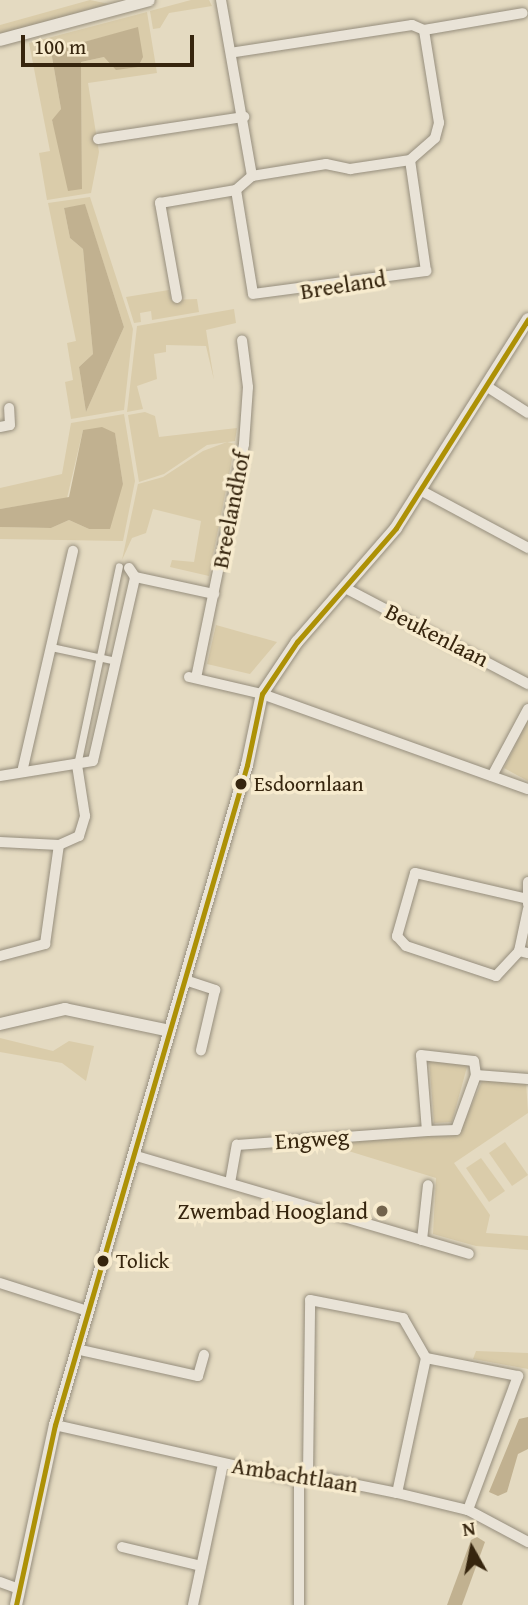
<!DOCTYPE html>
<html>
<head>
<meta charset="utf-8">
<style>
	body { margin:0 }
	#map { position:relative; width:528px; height:1605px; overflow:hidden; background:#e4dac1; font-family:"Gentium Book Plus",serif }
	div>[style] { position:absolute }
	.green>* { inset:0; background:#daccaa }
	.water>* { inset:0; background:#c1b190 }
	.roads { filter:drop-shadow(0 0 2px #968e7d) drop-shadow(0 0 2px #968e7d) }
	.pedestrian>* { height:7px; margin:-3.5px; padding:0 3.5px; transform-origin:3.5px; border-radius:3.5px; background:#e9e3d7 }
	.minor>* { height:10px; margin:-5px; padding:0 5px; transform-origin:5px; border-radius:5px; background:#e9e3d7 }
	.tertiary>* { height:12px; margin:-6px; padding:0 6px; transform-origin:6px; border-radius:6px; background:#e9e3d7 }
	.bus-1>* { height:5px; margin:-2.5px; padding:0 2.5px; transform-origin:2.5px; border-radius:2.5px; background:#ad9106 }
	.dots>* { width:19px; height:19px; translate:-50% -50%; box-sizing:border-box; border:4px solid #f7ebce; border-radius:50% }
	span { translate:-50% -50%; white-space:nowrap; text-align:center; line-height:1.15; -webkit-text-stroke:7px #f7ebce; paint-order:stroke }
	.bus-label { font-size:21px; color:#36250e }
	.left { translate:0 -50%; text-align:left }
	.street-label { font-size:23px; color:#36250e }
	.poi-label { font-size:23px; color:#36250e }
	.right { translate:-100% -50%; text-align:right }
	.north { position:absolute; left:437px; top:1514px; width:70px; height:70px; -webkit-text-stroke:5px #f7ebce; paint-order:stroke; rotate:351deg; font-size:19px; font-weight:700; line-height:28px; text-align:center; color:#36250e }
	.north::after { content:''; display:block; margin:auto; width:24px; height:32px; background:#36250e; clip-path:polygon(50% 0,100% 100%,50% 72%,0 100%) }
	.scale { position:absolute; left:21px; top:35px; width:173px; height:32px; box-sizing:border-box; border:4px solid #36250e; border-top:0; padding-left:9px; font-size:21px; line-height:24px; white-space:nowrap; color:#36250e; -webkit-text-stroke:5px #f7ebce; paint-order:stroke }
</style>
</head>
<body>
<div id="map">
	<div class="green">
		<div style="clip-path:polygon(90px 0,109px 4px,0 34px,0 25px)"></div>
		<div style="clip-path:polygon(191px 0,209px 0,212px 6px,169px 13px,160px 28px,153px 29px,150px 11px)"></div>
		<div style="clip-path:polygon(evenodd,147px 12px,157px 73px,88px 83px,99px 152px,91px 193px,47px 200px,39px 153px,50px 151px,29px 43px,147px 12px,133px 29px,104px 57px,81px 62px,82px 188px,52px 121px,61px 109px,51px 51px,133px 29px)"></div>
		<div style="clip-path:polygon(evenodd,90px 197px,133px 329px,124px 410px,71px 419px,65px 382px,73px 380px,67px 343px,76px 341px,48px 203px,90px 197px,85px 205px,124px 327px,86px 412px,79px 367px,93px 354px,83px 249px,70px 238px,64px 208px,85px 205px)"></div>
		<div style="clip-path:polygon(169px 290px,171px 300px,197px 299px,199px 312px,152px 320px,151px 311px,140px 313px,141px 322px,134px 323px,126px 297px)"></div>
		<div style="clip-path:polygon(234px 309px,236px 323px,206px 330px,214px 380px,206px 346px,166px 345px,166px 352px,154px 354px,157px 379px,137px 386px,143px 409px,127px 412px,137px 326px)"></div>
		<div style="clip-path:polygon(145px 412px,155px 416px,159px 437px,237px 428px,235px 441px,207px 445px,164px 474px,139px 482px,128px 415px)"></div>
		<div style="clip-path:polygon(124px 414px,135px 481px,123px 541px,0 539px,0 527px,51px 528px,69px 520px,89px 529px,123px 484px,115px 434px,83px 430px,67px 498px,0 509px,0 488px,62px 474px,71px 423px)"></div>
		<div style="clip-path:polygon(227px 442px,235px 444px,209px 576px,170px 567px,172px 560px,194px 562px,201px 521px,153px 509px,146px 533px,132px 538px,122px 560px,138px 484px,163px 477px,203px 451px)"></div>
		<div style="clip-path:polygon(216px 625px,277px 642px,250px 674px,207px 664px)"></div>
		<div style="clip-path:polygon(528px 719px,528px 781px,504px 768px)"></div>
		<div style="clip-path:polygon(0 1038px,53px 1051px,69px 1041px,94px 1046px,86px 1081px,62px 1063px,0 1052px)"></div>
		<div style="clip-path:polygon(429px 1059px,468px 1063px,452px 1122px,434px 1123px)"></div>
		<div style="clip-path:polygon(483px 1079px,526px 1081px,528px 1113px,454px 1163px,490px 1215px,486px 1233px,528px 1236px,528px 1250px,476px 1246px,433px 1234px,436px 1178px,342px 1149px,343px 1141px,459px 1134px)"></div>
		<div style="clip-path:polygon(505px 1142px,528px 1175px,512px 1186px,489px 1153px)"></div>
		<div style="clip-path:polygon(481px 1158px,505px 1191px,489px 1202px,466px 1168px)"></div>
		<div style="clip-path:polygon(476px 1351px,528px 1353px,528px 1369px,473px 1359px)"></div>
	</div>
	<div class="water">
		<div style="clip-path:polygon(138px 27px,143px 57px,138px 67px,116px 70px,104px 57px,81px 62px,82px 189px,68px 191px,52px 120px,61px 109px,51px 51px)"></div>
		<div style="clip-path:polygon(85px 204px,124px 327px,86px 412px,79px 367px,93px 354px,83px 249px,70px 238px,64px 208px)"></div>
		<div style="clip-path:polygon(102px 427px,115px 433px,123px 484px,110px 529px,89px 529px,69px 520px,51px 528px,0 527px,0 509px,69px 497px,83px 430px)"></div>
		<div style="clip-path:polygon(528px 1417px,528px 1449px,518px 1454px,507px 1492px,498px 1496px,489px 1492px,519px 1419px)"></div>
		<div style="clip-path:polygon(477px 1537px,485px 1542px,462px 1605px,447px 1605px,471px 1540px)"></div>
	</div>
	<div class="roads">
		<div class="pedestrian">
			<div style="left:51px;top:647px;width:66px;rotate:12.2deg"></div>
			<div style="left:77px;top:765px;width:203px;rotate:-78.1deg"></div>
		</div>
		<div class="minor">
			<div style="left:221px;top:0;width:179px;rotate:80deg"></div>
			<div style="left:252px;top:176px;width:21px;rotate:139deg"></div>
			<div style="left:236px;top:190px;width:105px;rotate:80.7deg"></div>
			<div style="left:253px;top:294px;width:175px;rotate:-7.6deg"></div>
			<div style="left:426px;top:271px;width:112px;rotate:-98.2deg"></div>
			<div style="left:410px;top:160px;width:33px;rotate:-41deg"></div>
			<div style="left:435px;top:138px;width:16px;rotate:-75deg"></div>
			<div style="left:439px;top:123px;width:94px;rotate:-99.2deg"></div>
			<div style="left:424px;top:30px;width:13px;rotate:-157deg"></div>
			<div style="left:412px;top:25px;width:179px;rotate:171.3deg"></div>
			<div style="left:424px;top:30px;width:100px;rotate:-9.7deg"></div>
			<div style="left:98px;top:139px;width:148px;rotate:-8.6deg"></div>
			<div style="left:252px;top:176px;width:75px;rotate:-9.2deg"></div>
			<div style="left:326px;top:164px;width:25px;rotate:12deg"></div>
			<div style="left:350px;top:169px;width:61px;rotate:-8.5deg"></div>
			<div style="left:177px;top:298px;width:97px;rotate:-100.1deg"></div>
			<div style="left:160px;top:203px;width:77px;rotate:-9.7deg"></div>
			<div style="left:486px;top:386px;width:50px;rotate:32.7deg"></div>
			<div style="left:0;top:427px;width:10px;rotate:-11deg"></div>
			<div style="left:10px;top:425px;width:17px;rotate:-93deg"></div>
			<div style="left:420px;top:490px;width:123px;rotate:28.2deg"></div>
			<div style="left:129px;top:568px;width:11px;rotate:56deg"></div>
			<div style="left:345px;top:588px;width:207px;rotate:27.7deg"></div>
			<div style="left:189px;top:677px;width:75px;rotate:13.1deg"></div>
			<div style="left:262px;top:694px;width:282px;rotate:19.7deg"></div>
			<div style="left:196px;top:678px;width:239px;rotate:-78.4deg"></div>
			<div style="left:244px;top:444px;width:57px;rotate:-86deg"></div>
			<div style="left:248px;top:387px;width:47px;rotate:-97.3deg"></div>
			<div style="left:22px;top:772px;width:227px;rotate:-77deg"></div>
			<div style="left:0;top:776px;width:94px;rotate:-9.2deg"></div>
			<div style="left:93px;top:761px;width:189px;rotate:-77.1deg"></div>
			<div style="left:135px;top:577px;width:81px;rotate:12.1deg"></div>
			<div style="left:492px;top:776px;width:76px;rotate:-61.8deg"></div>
			<div style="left:0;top:842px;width:59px;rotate:2.9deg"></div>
			<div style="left:59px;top:845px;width:22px;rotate:-24deg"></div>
			<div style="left:79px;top:836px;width:21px;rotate:-73deg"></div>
			<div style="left:85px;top:816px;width:52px;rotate:-98.9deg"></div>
			<div style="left:528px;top:899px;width:116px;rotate:-167deg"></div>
			<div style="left:415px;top:873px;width:66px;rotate:105.9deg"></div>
			<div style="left:397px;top:936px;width:13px;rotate:48deg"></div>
			<div style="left:406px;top:946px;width:95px;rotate:18.4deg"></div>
			<div style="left:496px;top:976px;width:34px;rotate:-47deg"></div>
			<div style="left:519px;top:951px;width:9px;rotate:13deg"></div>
			<div style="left:528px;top:904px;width:22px;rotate:-90deg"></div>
			<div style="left:519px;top:951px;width:43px;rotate:-77.9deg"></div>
			<div style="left:0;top:956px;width:47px;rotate:-14.9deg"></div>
			<div style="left:45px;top:944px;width:100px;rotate:-82deg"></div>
			<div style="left:185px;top:980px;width:32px;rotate:18deg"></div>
			<div style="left:215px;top:990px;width:62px;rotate:103.1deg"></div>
			<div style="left:427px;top:1131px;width:29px;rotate:-2deg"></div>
			<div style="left:456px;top:1130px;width:59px;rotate:-70deg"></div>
			<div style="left:133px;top:1155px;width:350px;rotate:16.4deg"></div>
			<div style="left:230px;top:1183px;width:39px;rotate:-80deg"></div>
			<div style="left:237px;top:1145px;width:191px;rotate:-4.2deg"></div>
			<div style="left:427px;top:1131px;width:76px;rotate:-94.5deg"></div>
			<div style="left:421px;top:1055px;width:53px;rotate:6.5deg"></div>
			<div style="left:474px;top:1061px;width:14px;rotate:82deg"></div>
			<div style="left:476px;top:1075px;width:52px;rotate:4.4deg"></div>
			<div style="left:422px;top:1240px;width:55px;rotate:-83.8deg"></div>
			<div style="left:0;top:1283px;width:91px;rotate:17.8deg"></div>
			<div style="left:76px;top:1349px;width:125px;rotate:12.5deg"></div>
			<div style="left:198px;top:1376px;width:22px;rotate:-74deg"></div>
			<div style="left:426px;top:1358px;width:94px;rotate:11.1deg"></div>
			<div style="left:518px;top:1376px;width:143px;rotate:110.5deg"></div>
			<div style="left:55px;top:1425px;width:250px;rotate:12.7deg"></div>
			<div style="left:299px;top:1480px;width:10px;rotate:-29deg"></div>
			<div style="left:308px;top:1475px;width:91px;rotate:11.4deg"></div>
			<div style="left:397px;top:1493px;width:73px;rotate:13.5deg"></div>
			<div style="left:468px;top:1510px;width:68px;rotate:28.1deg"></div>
			<div style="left:308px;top:1475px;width:175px;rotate:-89.3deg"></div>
			<div style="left:310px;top:1300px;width:95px;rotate:11deg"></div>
			<div style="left:403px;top:1318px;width:46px;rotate:60.1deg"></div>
			<div style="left:426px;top:1358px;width:138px;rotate:102.1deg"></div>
			<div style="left:299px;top:1480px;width:125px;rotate:90deg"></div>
			<div style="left:122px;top:1547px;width:81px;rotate:13.5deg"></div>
			<div style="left:0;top:1582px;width:20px;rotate:20deg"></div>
			<div style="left:193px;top:1605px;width:144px;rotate:-78deg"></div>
		</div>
		<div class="tertiary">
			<div style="left:0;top:40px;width:154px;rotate:-15deg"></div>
			<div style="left:0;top:1024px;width:67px;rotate:-13deg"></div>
			<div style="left:65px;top:1009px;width:107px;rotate:11.8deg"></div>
			<div style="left:16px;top:1605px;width:184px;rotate:-77.8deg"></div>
			<div style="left:55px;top:1425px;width:687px;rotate:-73.78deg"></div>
			<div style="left:247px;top:765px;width:73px;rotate:-78.1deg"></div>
			<div style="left:262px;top:694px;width:63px;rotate:-56.1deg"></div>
			<div style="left:297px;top:642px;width:151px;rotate:-49deg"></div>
			<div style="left:396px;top:528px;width:247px;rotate:-57.7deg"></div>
		</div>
	</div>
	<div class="bus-1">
		<div style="left:16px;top:1605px;width:184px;rotate:-77.8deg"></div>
		<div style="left:55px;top:1425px;width:687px;rotate:-73.78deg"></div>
		<div style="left:247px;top:765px;width:73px;rotate:-78.1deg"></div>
		<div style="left:262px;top:694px;width:63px;rotate:-56.1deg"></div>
		<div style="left:297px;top:642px;width:151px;rotate:-49deg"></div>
		<div style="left:396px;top:528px;width:247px;rotate:-57.7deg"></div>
	</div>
	<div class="dots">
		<div style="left:241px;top:784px;background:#36250e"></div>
		<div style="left:382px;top:1211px;background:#73644d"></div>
		<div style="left:103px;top:1261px;background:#36250e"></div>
	</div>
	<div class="bus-label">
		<span class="left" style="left:254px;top:784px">Esdoornlaan</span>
		<span class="left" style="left:116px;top:1261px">Tolick</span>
	</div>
	<div class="street-label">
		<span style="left:343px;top:285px;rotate:-9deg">Breeland</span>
		<span style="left:231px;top:510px;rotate:-79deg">Breelandhof</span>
		<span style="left:437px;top:635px;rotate:27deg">Beukenlaan</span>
		<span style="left:312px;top:1139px;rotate:-4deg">Engweg</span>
		<span style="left:295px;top:1475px;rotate:9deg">Ambachtlaan</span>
	</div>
	<div class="poi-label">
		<span class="right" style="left:368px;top:1211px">Zwembad Hoogland</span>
	</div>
	<div class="north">N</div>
	<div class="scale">100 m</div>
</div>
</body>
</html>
